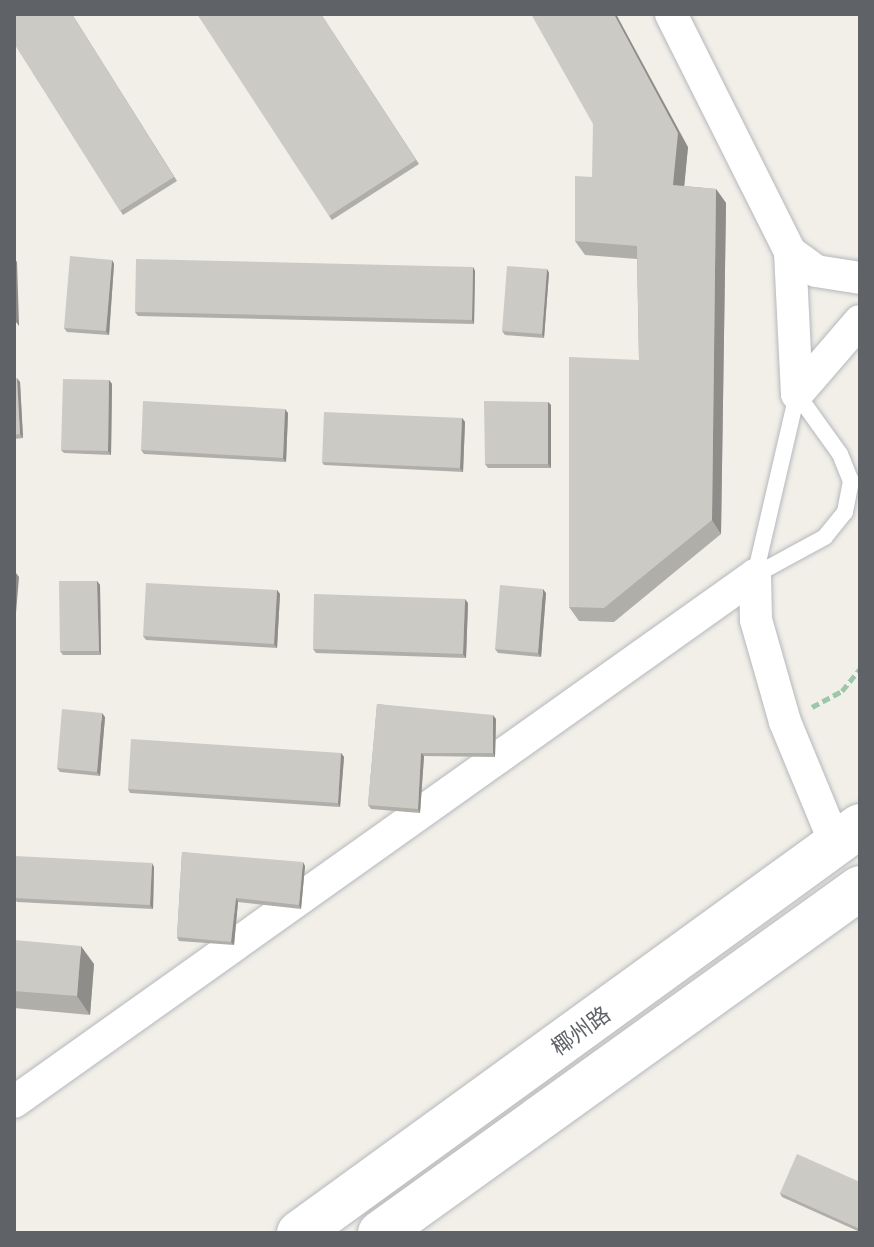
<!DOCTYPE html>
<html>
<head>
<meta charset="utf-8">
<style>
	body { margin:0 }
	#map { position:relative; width:874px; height:1247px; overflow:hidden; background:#f1efe8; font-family:Poppins,"Noto Sans SC",sans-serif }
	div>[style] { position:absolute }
	.path>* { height:5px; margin-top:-2.5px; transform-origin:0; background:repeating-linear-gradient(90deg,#9cc7a9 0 8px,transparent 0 12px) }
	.roads { filter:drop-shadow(0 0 2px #b5b8bc) drop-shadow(0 0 2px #b5b8bc) }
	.lane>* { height:16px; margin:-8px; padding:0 8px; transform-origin:8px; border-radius:8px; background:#fff }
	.street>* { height:32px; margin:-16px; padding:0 16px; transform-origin:16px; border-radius:16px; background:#fff }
	.secondary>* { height:44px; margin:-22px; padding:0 22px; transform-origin:22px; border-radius:22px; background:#fff }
	.wall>* { inset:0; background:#afaea9 }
	.shaded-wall>* { inset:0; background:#8f8d8a }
	.building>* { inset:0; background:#cccac5 }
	span { translate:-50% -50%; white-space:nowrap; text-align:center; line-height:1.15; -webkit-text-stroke:6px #fff; paint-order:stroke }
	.street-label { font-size:22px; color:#5f6368 }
	.frame { position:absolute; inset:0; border:16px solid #5f6368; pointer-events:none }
</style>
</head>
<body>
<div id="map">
	<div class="path">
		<div style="left:812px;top:707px;width:34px;rotate:-28deg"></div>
		<div style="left:842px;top:691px;width:28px;rotate:-51deg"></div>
	</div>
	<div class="roads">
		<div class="lane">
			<div style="left:797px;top:394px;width:74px;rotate:54.4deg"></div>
			<div style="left:840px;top:454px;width:29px;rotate:68deg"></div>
			<div style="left:851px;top:481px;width:32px;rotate:101deg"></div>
			<div style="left:845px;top:512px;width:32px;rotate:129deg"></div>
			<div style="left:825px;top:537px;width:80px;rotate:151.5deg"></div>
			<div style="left:755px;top:575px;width:186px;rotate:-76.9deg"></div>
		</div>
		<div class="street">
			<div style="left:671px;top:14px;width:266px;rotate:63.4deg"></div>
			<div style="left:790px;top:252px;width:32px;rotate:36deg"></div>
			<div style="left:816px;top:271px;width:45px;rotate:9deg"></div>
			<div style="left:790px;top:252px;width:142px;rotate:87.2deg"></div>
			<div style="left:797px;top:394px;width:96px;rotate:-49.2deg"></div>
			<div style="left:14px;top:1102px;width:909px;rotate:-35.42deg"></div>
			<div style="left:755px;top:575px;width:45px;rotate:88.7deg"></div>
			<div style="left:756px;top:620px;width:106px;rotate:74.1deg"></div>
			<div style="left:785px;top:722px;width:131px;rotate:67.5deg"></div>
		</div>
		<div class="secondary">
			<div style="left:299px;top:1233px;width:693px;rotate:-35.96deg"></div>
			<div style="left:380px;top:1233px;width:591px;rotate:-35.71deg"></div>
		</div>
	</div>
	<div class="wall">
		<div style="clip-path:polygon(72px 14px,177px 181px,123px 215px,14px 43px)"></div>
		<div style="clip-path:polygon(321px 14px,419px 164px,332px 220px,329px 216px)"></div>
		<div style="clip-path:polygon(688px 147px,684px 186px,716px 189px,726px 203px,721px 534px,614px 622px,579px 621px,569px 607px,639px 360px,637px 259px,585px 255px,575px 241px,592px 177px)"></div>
		<div style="clip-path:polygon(112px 260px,114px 264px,109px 335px,67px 332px,64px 328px)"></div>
		<div style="clip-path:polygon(473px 267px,475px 271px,474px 324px,138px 316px,135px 312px)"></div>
		<div style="clip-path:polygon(547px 269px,549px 273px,544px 338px,505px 335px,502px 331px)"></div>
		<div style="clip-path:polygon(14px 378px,20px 382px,23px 438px,14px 439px)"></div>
		<div style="clip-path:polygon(109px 380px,112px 384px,111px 455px,64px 453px,61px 450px)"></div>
		<div style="clip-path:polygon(548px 402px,551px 405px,551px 468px,488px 468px,485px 464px)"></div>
		<div style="clip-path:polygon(288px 413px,286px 462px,144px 454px,141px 450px)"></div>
		<div style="clip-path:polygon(462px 418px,465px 422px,463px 472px,324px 465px,322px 462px)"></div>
		<div style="clip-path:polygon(97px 581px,100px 585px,101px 655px,63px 655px,60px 651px)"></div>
		<div style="clip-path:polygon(277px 590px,280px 594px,277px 648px,146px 640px,143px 636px)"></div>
		<div style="clip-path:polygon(546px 593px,541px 657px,498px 653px,495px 649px)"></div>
		<div style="clip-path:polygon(468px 603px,466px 658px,316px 653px,313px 649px)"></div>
		<div style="clip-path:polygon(377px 704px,496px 719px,495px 757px,424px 756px,420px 813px,371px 809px,368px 805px)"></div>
		<div style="clip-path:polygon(105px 717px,100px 776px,60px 772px,57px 768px)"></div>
		<div style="clip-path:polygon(341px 753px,344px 757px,340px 807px,130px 793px,128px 789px)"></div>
		<div style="clip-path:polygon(182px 852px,305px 866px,301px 909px,238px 902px,234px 945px,179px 941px,177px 937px)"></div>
		<div style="clip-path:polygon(154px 867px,153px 909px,17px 902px,14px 898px)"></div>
		<div style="clip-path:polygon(14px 940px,94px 964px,90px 1015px,14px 1008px)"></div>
		<div style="clip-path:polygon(860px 1182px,860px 1232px,782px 1197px,780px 1193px)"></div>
	</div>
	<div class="shaded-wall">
		<div style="clip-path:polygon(614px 14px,616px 14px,688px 147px,683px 199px,673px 185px)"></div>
		<div style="clip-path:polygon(716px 189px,726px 203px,721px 534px,712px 520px)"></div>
		<div style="clip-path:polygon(14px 258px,17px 262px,19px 326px,16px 322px)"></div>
		<div style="clip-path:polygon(112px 260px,114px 264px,109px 335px,106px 331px)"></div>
		<div style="clip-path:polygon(473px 267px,475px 271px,474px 324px,472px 320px)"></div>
		<div style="clip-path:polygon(547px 269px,549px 273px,544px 338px,542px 334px)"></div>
		<div style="clip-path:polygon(17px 378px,20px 382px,23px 438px,20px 434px)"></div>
		<div style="clip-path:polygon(109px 380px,112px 384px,111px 455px,108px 451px)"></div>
		<div style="clip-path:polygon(548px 402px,551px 405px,551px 468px,548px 464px)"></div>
		<div style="clip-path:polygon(285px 409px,288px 413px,286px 462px,283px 458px)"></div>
		<div style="clip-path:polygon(462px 418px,465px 422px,463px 472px,460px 468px)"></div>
		<div style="clip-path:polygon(16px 573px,19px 577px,14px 637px,14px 598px)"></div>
		<div style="clip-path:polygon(97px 581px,100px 585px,101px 655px,99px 651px)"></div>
		<div style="clip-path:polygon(543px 589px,546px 593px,541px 657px,538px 653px)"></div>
		<div style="clip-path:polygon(277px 590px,280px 594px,277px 648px,274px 644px)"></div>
		<div style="clip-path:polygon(465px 599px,468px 603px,466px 658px,463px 654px)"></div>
		<div style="clip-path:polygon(102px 713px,105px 717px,100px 776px,97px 772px)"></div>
		<div style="clip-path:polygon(493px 715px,496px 719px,495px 757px,493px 753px)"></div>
		<div style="clip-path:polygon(341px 753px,344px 757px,340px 807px,338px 803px)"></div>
		<div style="clip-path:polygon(421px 753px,424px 756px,420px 813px,418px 809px)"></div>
		<div style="clip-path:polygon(303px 862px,305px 866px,301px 909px,299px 905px)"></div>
		<div style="clip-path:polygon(152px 863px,154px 867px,153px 909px,150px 905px)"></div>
		<div style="clip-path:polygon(236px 898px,238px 902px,234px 945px,231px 942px)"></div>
		<div style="clip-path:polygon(81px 946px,94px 964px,90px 1015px,77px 996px)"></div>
	</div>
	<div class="building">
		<div style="clip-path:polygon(14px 14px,72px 14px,174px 177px,120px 211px,14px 43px)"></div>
		<div style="clip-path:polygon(197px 14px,321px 14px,416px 160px,329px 216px)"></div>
		<div style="clip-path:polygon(531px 14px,614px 14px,678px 133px,673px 185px,716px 189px,712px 520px,604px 608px,569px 607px,569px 357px,639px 360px,637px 246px,575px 241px,575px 176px,592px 177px,593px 124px)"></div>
		<div style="clip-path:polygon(70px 256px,112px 260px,106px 331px,64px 328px)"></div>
		<div style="clip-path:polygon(14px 258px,16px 322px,14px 322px)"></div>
		<div style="clip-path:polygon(136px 259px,473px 267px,472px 320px,135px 312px)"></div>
		<div style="clip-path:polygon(507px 266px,547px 269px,542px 334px,502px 331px)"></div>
		<div style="clip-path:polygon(14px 378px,17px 378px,20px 434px,14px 435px)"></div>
		<div style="clip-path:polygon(63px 379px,109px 380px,108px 451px,61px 450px)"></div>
		<div style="clip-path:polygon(143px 401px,285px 409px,283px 458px,141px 450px)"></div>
		<div style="clip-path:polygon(484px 401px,548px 402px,548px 464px,485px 464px)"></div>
		<div style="clip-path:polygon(324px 412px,462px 418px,460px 468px,322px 462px)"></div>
		<div style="clip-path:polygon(14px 573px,16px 573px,14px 598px)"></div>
		<div style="clip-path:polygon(59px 581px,97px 581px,99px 651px,60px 651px)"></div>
		<div style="clip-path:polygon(146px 583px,277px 590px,274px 644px,143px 636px)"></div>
		<div style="clip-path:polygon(500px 585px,543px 589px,538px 653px,495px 649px)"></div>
		<div style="clip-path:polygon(314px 594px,465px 599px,463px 654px,313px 649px)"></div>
		<div style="clip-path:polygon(377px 704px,493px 715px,493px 753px,421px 753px,418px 809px,368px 805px)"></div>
		<div style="clip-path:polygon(62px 709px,102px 713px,97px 772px,57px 768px)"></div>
		<div style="clip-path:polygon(131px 739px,341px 753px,338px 803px,128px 789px)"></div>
		<div style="clip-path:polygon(182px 852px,303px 862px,299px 905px,236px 898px,231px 942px,177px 937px)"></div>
		<div style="clip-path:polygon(15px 856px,152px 863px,150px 905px,14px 898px)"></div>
		<div style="clip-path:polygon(14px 940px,81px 946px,77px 996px,14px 991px)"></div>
		<div style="clip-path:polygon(797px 1154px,860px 1182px,860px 1229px,780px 1193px)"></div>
	</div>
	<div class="street-label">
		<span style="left:581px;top:1031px;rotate:-36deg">椰州路</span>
	</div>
	<div class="frame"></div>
</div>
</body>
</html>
